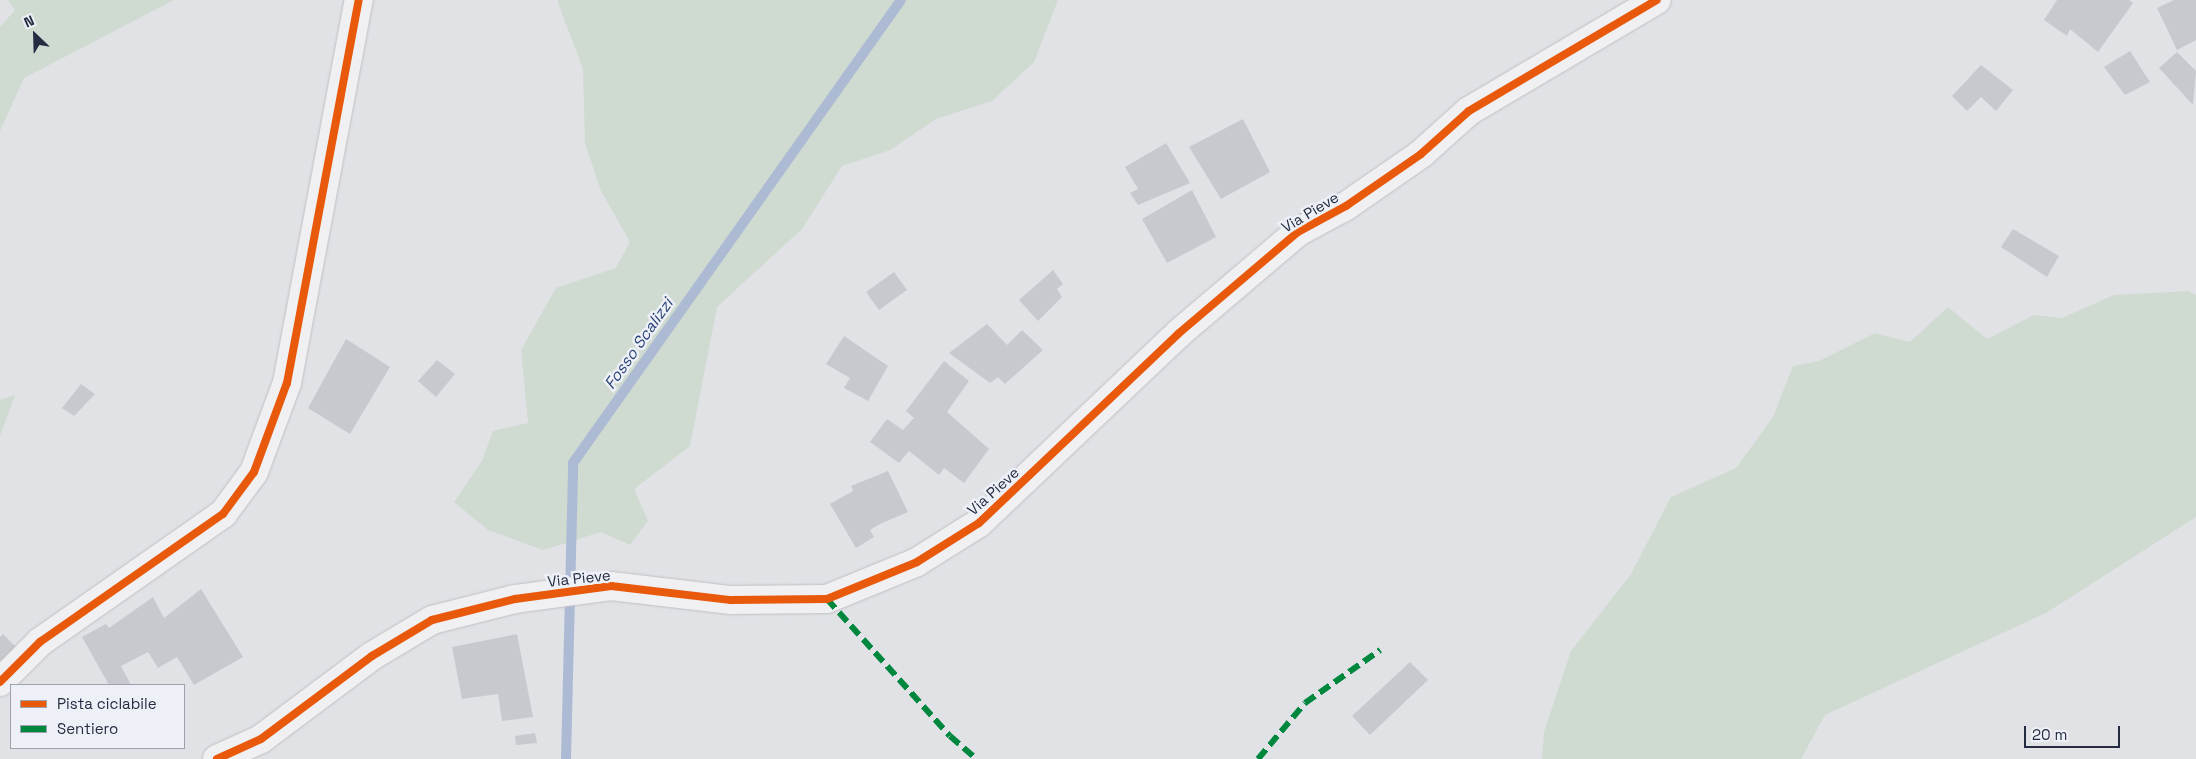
<!DOCTYPE html>
<html>
<head>
<meta charset="utf-8">
<style>
	body { margin:0 }
	#map { position:relative; width:2196px; height:759px; overflow:hidden; background:#e1e2e6; font-family:"Space Grotesk",sans-serif }
	div>[style] { position:absolute }
	.green>* { inset:0; background:#cfdad0 }
	.stream>* { height:10px; margin:-5px; padding:0 5px; transform-origin:5px; border-radius:5px; background:#acbad4 }
	.building>* { inset:0; background:#c8c9ce }
	.roads { filter:drop-shadow(0 0 1px #bebfc4) drop-shadow(0 0 1px #bebfc4) }
	.street>* { height:28px; margin:-14px; padding:0 14px; transform-origin:14px; border-radius:14px; background:#f0f0f3 }
	.quiet>* { height:6px; margin-top:-3px; transform-origin:0; background:repeating-linear-gradient(90deg,#00873e 0 12px,transparent 0 18px) }
	.cycleway>* { height:8px; margin:-4px; padding:0 4px; transform-origin:4px; border-radius:4px; background:#e8590c }
	span { translate:-50% -50%; white-space:nowrap; text-align:center; line-height:1.15; -webkit-text-stroke:5px #edf0f6; paint-order:stroke }
	.street-label { font-size:15px; color:#252c41 }
	.water-label { font-size:16px; color:#2c4578; font-style:italic }
	.legend { position:absolute; left:10px; top:684px; width:175px; height:65px; box-sizing:border-box; background:#edf0f6; border:1px solid #9da2ae; margin:0; padding:6px 9px; list-style:none; font-size:15px; color:#252c41 }
	.legend li { display:flex; align-items:center; gap:10px; height:25px }
	.legend b { width:25px; border:1px solid #9da2ae }
	.north { position:absolute; left:10px; top:10px; width:50px; height:50px; -webkit-text-stroke:4px #edf0f6; paint-order:stroke; rotate:336deg; font-size:14px; font-weight:700; line-height:20px; text-align:center; color:#252c41 }
	.north::after { content:''; display:block; margin:auto; width:18px; height:22px; background:#252c41; clip-path:polygon(50% 0,100% 100%,50% 72%,0 100%) }
	.scale { position:absolute; left:2024px; top:726px; width:96px; height:22px; box-sizing:border-box; border:2px solid #252c41; border-top:0; padding-left:6px; font-size:15px; line-height:18px; white-space:nowrap; color:#252c41; -webkit-text-stroke:4px #edf0f6; paint-order:stroke }
</style>
</head>
<body>
<div id="map">
	<div class="green">
		<div style="clip-path:polygon(8px 0,174px 0,24px 78px,0 131px,0 27px,15px 10px)"></div>
		<div style="clip-path:polygon(557px 0,1058px 0,1034px 62px,992px 101px,936px 119px,890px 150px,842px 166px,802px 229px,717px 307px,690px 446px,634px 489px,648px 521px,630px 545px,601px 532px,543px 550px,488px 530px,454px 502px,482px 461px,493px 431px,528px 423px,521px 350px,556px 288px,616px 268px,630px 242px,601px 191px,585px 143px,583px 69px)"></div>
		<div style="clip-path:polygon(2188px 291px,2196px 295px,2196px 517px,2046px 613px,1825px 715px,1801px 759px,1542px 759px,1544px 732px,1571px 651px,1631px 574px,1671px 497px,1736px 468px,1773px 417px,1793px 366px,1819px 361px,1875px 333px,1910px 342px,1948px 307px,1987px 339px,2034px 315px,2062px 318px,2114px 295px)"></div>
		<div style="clip-path:polygon(15px 395px,0 436px,0 400px)"></div>
	</div>
	<div class="stream">
		<div style="left:566px;top:759px;width:296px;rotate:-88.6deg"></div>
		<div style="left:573px;top:463px;width:567px;rotate:-54.69deg"></div>
	</div>
	<div class="building">
		<div style="clip-path:polygon(2057px 0,2129px 0,2133px 3px,2098px 52px,2070px 29px,2067px 36px,2044px 20px)"></div>
		<div style="clip-path:polygon(2174px 0,2196px 0,2196px 40px,2177px 50px,2157px 8px)"></div>
		<div style="clip-path:polygon(2130px 51px,2150px 82px,2125px 95px,2104px 67px)"></div>
		<div style="clip-path:polygon(2177px 52px,2196px 71px,2193px 105px,2159px 68px)"></div>
		<div style="clip-path:polygon(1981px 65px,2013px 90px,1996px 111px,1981px 97px,1967px 111px,1952px 96px)"></div>
		<div style="clip-path:polygon(1243px 119px,1270px 172px,1221px 199px,1189px 147px)"></div>
		<div style="clip-path:polygon(1166px 143px,1190px 183px,1138px 205px,1130px 193px,1138px 189px,1125px 167px)"></div>
		<div style="clip-path:polygon(1192px 190px,1216px 237px,1167px 263px,1142px 219px)"></div>
		<div style="clip-path:polygon(2013px 229px,2059px 256px,2047px 277px,2001px 247px)"></div>
		<div style="clip-path:polygon(1053px 270px,1063px 284px,1057px 289px,1062px 297px,1038px 321px,1019px 300px)"></div>
		<div style="clip-path:polygon(894px 272px,907px 290px,879px 310px,866px 292px)"></div>
		<div style="clip-path:polygon(987px 324px,1007px 345px,1022px 330px,1043px 350px,1005px 384px,998px 377px,990px 383px,949px 353px)"></div>
		<div style="clip-path:polygon(844px 336px,888px 366px,868px 401px,844px 388px,850px 378px,826px 364px)"></div>
		<div style="clip-path:polygon(346px 339px,390px 367px,350px 434px,308px 408px)"></div>
		<div style="clip-path:polygon(437px 360px,455px 374px,436px 397px,418px 381px)"></div>
		<div style="clip-path:polygon(944px 361px,969px 381px,947px 412px,989px 449px,964px 483px,944px 468px,939px 475px,909px 451px,899px 463px,870px 442px,887px 419px,903px 430px,914px 418px,906px 411px)"></div>
		<div style="clip-path:polygon(81px 384px,95px 394px,74px 416px,62px 408px)"></div>
		<div style="clip-path:polygon(888px 471px,908px 512px,880px 524px,870px 530px,874px 537px,856px 548px,830px 504px,853px 491px,851px 486px)"></div>
		<div style="clip-path:polygon(201px 589px,243px 657px,194px 685px,177px 657px,158px 668px,148px 652px,121px 666px,131px 685px,109px 685px,82px 637px,106px 624px,109px 628px,153px 597px,164px 618px)"></div>
		<div style="clip-path:polygon(3px 634px,16px 647px,0 666px,0 637px)"></div>
		<div style="clip-path:polygon(517px 634px,533px 717px,502px 721px,498px 694px,462px 699px,452px 647px)"></div>
		<div style="clip-path:polygon(1410px 662px,1428px 680px,1370px 735px,1352px 716px)"></div>
		<div style="clip-path:polygon(535px 733px,537px 743px,516px 745px,515px 736px)"></div>
	</div>
	<div class="roads">
		<div class="street">
			<div style="left:0;top:682px;width:57px;rotate:-45deg"></div>
			<div style="left:40px;top:642px;width:223px;rotate:-35deg"></div>
			<div style="left:223px;top:514px;width:52px;rotate:-53.6deg"></div>
			<div style="left:254px;top:472px;width:95px;rotate:-69.7deg"></div>
			<div style="left:287px;top:383px;width:390px;rotate:-79.4deg"></div>
			<div style="left:217px;top:759px;width:48px;rotate:-24.4deg"></div>
			<div style="left:261px;top:739px;width:139px;rotate:-36.8deg"></div>
			<div style="left:372px;top:656px;width:70px;rotate:-31deg"></div>
			<div style="left:432px;top:620px;width:86px;rotate:-14.2deg"></div>
			<div style="left:515px;top:599px;width:97px;rotate:-7.7deg"></div>
			<div style="left:611px;top:586px;width:121px;rotate:6.7deg"></div>
			<div style="left:731px;top:600px;width:96px;rotate:-0.6deg"></div>
			<div style="left:827px;top:599px;width:97px;rotate:-22.3deg"></div>
			<div style="left:917px;top:562px;width:73px;rotate:-32.2deg"></div>
			<div style="left:979px;top:523px;width:274px;rotate:-43.5deg"></div>
			<div style="left:1178px;top:334px;width:157px;rotate:-40.4deg"></div>
			<div style="left:1298px;top:232px;width:55px;rotate:-28.4deg"></div>
			<div style="left:1346px;top:206px;width:91px;rotate:-34.7deg"></div>
			<div style="left:1421px;top:154px;width:64px;rotate:-41.9deg"></div>
			<div style="left:1469px;top:111px;width:218px;rotate:-30.6deg"></div>
		</div>
	</div>
	<div class="quiet">
		<div style="left:827px;top:599px;width:184px;rotate:48.1deg"></div>
		<div style="left:950px;top:736px;width:35px;rotate:41deg"></div>
		<div style="left:1258px;top:759px;width:73px;rotate:-50deg"></div>
		<div style="left:1305px;top:703px;width:92px;rotate:-35.2deg"></div>
	</div>
	<div class="cycleway">
		<div style="left:0;top:682px;width:57px;rotate:-45deg"></div>
		<div style="left:40px;top:642px;width:223px;rotate:-35deg"></div>
		<div style="left:223px;top:514px;width:52px;rotate:-53.6deg"></div>
		<div style="left:254px;top:472px;width:95px;rotate:-69.7deg"></div>
		<div style="left:287px;top:383px;width:390px;rotate:-79.4deg"></div>
		<div style="left:217px;top:759px;width:48px;rotate:-24.4deg"></div>
		<div style="left:261px;top:739px;width:139px;rotate:-36.8deg"></div>
		<div style="left:372px;top:656px;width:70px;rotate:-31deg"></div>
		<div style="left:432px;top:620px;width:86px;rotate:-14.2deg"></div>
		<div style="left:515px;top:599px;width:97px;rotate:-7.7deg"></div>
		<div style="left:611px;top:586px;width:121px;rotate:6.7deg"></div>
		<div style="left:731px;top:600px;width:96px;rotate:-0.6deg"></div>
		<div style="left:827px;top:599px;width:97px;rotate:-22.3deg"></div>
		<div style="left:917px;top:562px;width:73px;rotate:-32.2deg"></div>
		<div style="left:979px;top:523px;width:274px;rotate:-43.5deg"></div>
		<div style="left:1178px;top:334px;width:157px;rotate:-40.4deg"></div>
		<div style="left:1298px;top:232px;width:55px;rotate:-28.4deg"></div>
		<div style="left:1346px;top:206px;width:91px;rotate:-34.7deg"></div>
		<div style="left:1421px;top:154px;width:64px;rotate:-41.9deg"></div>
		<div style="left:1469px;top:111px;width:218px;rotate:-30.6deg"></div>
	</div>
	<div class="street-label">
		<span style="left:1310px;top:212px;rotate:-31deg">Via Pieve</span>
		<span style="left:993px;top:491px;rotate:-42deg">Via Pieve</span>
		<span style="left:579px;top:578px;rotate:-6deg">Via Pieve</span>
	</div>
	<div class="water-label">
		<span style="left:639px;top:344px;rotate:-55deg">Fosso Scalizzi</span>
	</div>
	<ul class="legend">
	<li><b style="height:6px;background:#e8590c"></b>Pista ciclabile</li>
	<li><b style="height:6px;background:#00873e"></b>Sentiero</li>
	</ul>
	<div class="north">N</div>
	<div class="scale">20 m</div>
</div>
</body>
</html>
